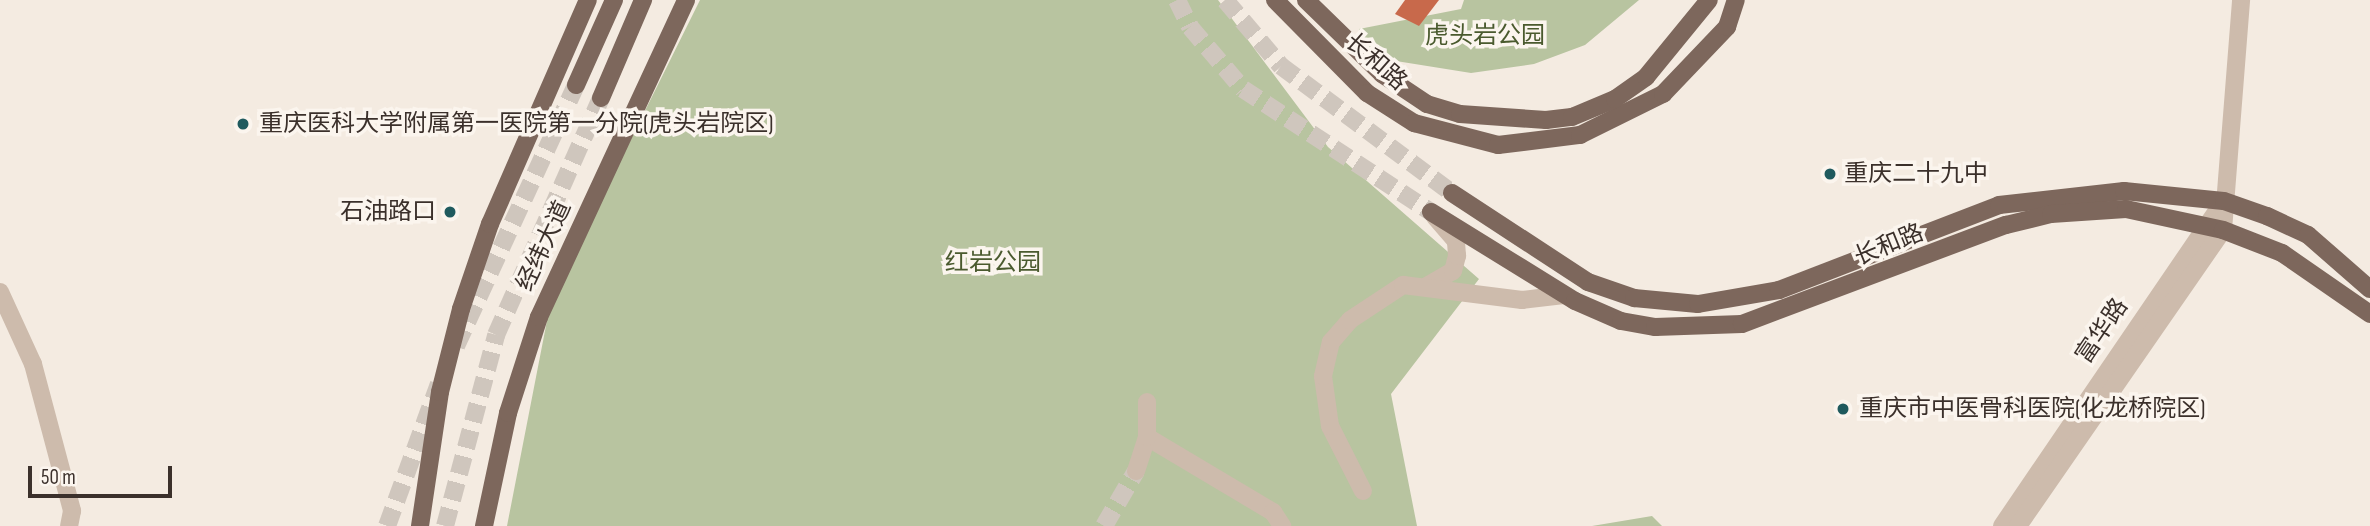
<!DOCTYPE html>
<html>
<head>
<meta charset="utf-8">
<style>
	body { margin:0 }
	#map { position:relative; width:2370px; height:526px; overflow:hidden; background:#f4ebe1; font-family:"Sofia Sans Condensed","Noto Sans SC",sans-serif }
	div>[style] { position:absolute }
	.green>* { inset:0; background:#b8c4a0 }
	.building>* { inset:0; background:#c8694b }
	.minor-tunnel>* { height:18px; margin-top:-9px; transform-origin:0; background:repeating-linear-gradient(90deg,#cfc6bd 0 18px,transparent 0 27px) }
	.major-tunnel>* { height:18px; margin-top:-9px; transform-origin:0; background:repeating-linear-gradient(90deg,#cfc6bd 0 18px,transparent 0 27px) }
	.minor>* { height:18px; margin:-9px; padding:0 9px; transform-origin:9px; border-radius:9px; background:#cdbbac }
	.major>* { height:18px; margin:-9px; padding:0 9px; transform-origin:9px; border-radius:9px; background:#7d675c }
	.dots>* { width:19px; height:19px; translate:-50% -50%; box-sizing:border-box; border:4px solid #fbf5ee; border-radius:50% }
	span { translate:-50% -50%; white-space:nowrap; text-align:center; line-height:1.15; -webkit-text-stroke:7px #fbf5ee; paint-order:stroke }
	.park-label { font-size:24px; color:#4a5a2e }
	.street-label { font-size:24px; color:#3b302b }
	.poi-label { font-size:24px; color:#3b302b }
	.left { translate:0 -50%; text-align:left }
	.right { translate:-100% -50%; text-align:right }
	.scale { position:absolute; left:28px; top:466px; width:144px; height:32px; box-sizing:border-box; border:4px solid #3b302b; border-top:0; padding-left:9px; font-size:21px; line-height:24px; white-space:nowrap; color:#3b302b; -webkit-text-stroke:5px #fbf5ee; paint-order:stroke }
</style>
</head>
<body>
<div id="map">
	<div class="green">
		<div style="clip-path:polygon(700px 0,1218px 0,1328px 147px,1479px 279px,1391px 394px,1417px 526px,507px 526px,551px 300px)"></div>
		<div style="clip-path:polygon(1464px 0,1639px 0,1585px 45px,1534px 64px,1471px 73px,1396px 61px,1367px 49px,1359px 29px,1461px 9px)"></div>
		<div style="clip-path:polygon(1652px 516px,1662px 526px,1592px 526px)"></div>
	</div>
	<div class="building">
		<div style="clip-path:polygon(1405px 0,1439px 0,1419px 26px,1395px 14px)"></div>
	</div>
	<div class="minor-tunnel">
		<div style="left:1104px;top:526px;width:64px;rotate:-59.8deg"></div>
	</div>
	<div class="major-tunnel">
		<div style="left:1177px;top:0;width:30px;rotate:64deg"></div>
		<div style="left:1190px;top:27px;width:82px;rotate:49.5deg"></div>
		<div style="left:1243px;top:89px;width:225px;rotate:33.2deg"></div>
		<div style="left:1225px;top:0;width:87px;rotate:49.7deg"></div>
		<div style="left:1281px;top:66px;width:213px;rotate:36.6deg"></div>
		<div style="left:456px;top:346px;width:287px;rotate:-65.3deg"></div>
		<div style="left:387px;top:526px;width:151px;rotate:-69.9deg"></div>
		<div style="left:445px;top:526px;width:198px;rotate:-75deg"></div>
		<div style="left:496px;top:335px;width:259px;rotate:-66.1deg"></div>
	</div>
	<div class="minor">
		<div style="left:1425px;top:287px;width:32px;rotate:-30deg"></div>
		<div style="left:1453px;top:271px;width:16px;rotate:-75deg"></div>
		<div style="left:1457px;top:256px;width:15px;rotate:-94deg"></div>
		<div style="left:1456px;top:241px;width:32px;rotate:-131deg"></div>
		<div style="left:0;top:292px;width:79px;rotate:65.4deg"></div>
		<div style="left:33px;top:364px;width:152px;rotate:75.1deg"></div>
		<div style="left:72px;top:511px;width:15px;rotate:101deg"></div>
		<div style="left:1147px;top:437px;width:147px;rotate:30.8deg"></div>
		<div style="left:1273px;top:512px;width:17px;rotate:57deg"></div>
		<div style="left:1136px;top:471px;width:36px;rotate:-72deg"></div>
		<div style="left:1147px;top:437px;width:35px;rotate:-90deg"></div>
		<div style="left:1363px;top:491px;width:73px;rotate:-116.9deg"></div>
		<div style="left:1330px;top:426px;width:50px;rotate:-98deg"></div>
		<div style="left:1323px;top:376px;width:35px;rotate:-77deg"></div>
		<div style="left:1331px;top:342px;width:29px;rotate:-49deg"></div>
		<div style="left:1350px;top:320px;width:64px;rotate:-33.4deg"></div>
		<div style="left:1403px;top:285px;width:120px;rotate:7.2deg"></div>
		<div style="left:1522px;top:300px;width:42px;rotate:-6.8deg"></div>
		<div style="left:2002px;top:526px;width:394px;rotate:-55.7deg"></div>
		<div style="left:2018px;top:526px;width:360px;rotate:-55.3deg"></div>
		<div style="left:2223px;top:230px;width:231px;rotate:-85.5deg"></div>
	</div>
	<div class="major">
		<div style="left:1275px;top:0;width:131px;rotate:45.3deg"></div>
		<div style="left:1367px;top:93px;width:56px;rotate:32.6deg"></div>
		<div style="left:1414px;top:123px;width:87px;rotate:14.7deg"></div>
		<div style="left:1498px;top:145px;width:83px;rotate:-7deg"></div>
		<div style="left:1580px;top:135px;width:93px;rotate:-26.3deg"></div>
		<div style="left:1663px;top:94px;width:93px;rotate:-46.3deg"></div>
		<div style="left:1727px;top:27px;width:28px;rotate:-72deg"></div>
		<div style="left:1306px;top:0;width:106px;rotate:44.2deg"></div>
		<div style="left:1382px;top:74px;width:54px;rotate:33.7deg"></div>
		<div style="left:1427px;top:104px;width:34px;rotate:17deg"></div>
		<div style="left:1460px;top:114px;width:86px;rotate:4deg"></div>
		<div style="left:1546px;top:120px;width:26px;rotate:-7deg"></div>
		<div style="left:1572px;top:117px;width:47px;rotate:-22.7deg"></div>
		<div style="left:1615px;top:99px;width:38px;rotate:-35deg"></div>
		<div style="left:1646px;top:77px;width:99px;rotate:-50.7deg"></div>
		<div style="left:576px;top:85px;width:93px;rotate:-65.9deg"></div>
		<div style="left:601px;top:98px;width:107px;rotate:-66.8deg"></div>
		<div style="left:1452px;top:193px;width:163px;rotate:33.2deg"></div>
		<div style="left:1588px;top:282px;width:49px;rotate:19.2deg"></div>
		<div style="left:1634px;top:298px;width:64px;rotate:5.4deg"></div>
		<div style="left:1698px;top:304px;width:82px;rotate:-9.8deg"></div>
		<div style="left:1779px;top:290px;width:236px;rotate:-21.1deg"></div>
		<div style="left:1999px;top:205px;width:126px;rotate:-6.4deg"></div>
		<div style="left:2124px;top:191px;width:100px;rotate:5.7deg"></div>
		<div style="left:2224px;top:201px;width:46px;rotate:19.2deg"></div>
		<div style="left:2267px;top:216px;width:45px;rotate:24.9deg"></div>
		<div style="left:2308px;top:235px;width:82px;rotate:41.1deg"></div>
		<div style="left:1431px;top:212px;width:169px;rotate:31.7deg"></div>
		<div style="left:1575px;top:301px;width:50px;rotate:23.5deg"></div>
		<div style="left:1621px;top:321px;width:35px;rotate:10deg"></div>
		<div style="left:1655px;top:327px;width:87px;rotate:-2deg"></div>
		<div style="left:1742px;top:324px;width:282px;rotate:-20.6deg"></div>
		<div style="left:2006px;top:225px;width:46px;rotate:-13.7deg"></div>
		<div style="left:2051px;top:214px;width:75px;rotate:-3.8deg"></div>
		<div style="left:2126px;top:209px;width:99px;rotate:12.2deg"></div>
		<div style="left:2223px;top:230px;width:63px;rotate:21.3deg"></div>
		<div style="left:2282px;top:253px;width:107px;rotate:34.7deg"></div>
		<div style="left:420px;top:526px;width:135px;rotate:-81.5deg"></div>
		<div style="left:440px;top:392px;width:86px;rotate:-75.8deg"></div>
		<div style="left:461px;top:309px;width:90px;rotate:-71.2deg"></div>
		<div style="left:490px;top:224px;width:244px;rotate:-66.4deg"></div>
		<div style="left:484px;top:526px;width:116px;rotate:-78deg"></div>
		<div style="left:508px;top:413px;width:101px;rotate:-72.1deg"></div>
		<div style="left:539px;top:317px;width:349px;rotate:-65.1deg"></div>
	</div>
	<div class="dots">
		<div style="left:243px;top:124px;background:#1f5a5e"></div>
		<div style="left:1830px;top:174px;background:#1f5a5e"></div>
		<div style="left:450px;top:212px;background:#1f5a5e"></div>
		<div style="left:1843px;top:409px;background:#1f5a5e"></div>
	</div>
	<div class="park-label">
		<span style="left:1485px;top:36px">虎头岩公园</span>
		<span style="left:993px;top:263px">红岩公园</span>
	</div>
	<div class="street-label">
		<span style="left:1376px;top:62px;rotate:41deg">长和路</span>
		<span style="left:1889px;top:245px;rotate:-22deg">长和路</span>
		<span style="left:544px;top:246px;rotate:-65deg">经纬大道</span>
		<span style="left:2102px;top:331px;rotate:-56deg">富华路</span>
	</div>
	<div class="poi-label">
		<span class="left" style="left:259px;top:124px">重庆医科大学附属第一医院第一分院(虎头岩院区)</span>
		<span class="left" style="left:1844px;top:174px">重庆二十九中</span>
		<span class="right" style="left:436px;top:212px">石油路口</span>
		<span class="left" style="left:1859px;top:409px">重庆市中医骨科医院(化龙桥院区)</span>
	</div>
	<div class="scale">50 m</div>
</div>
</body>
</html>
